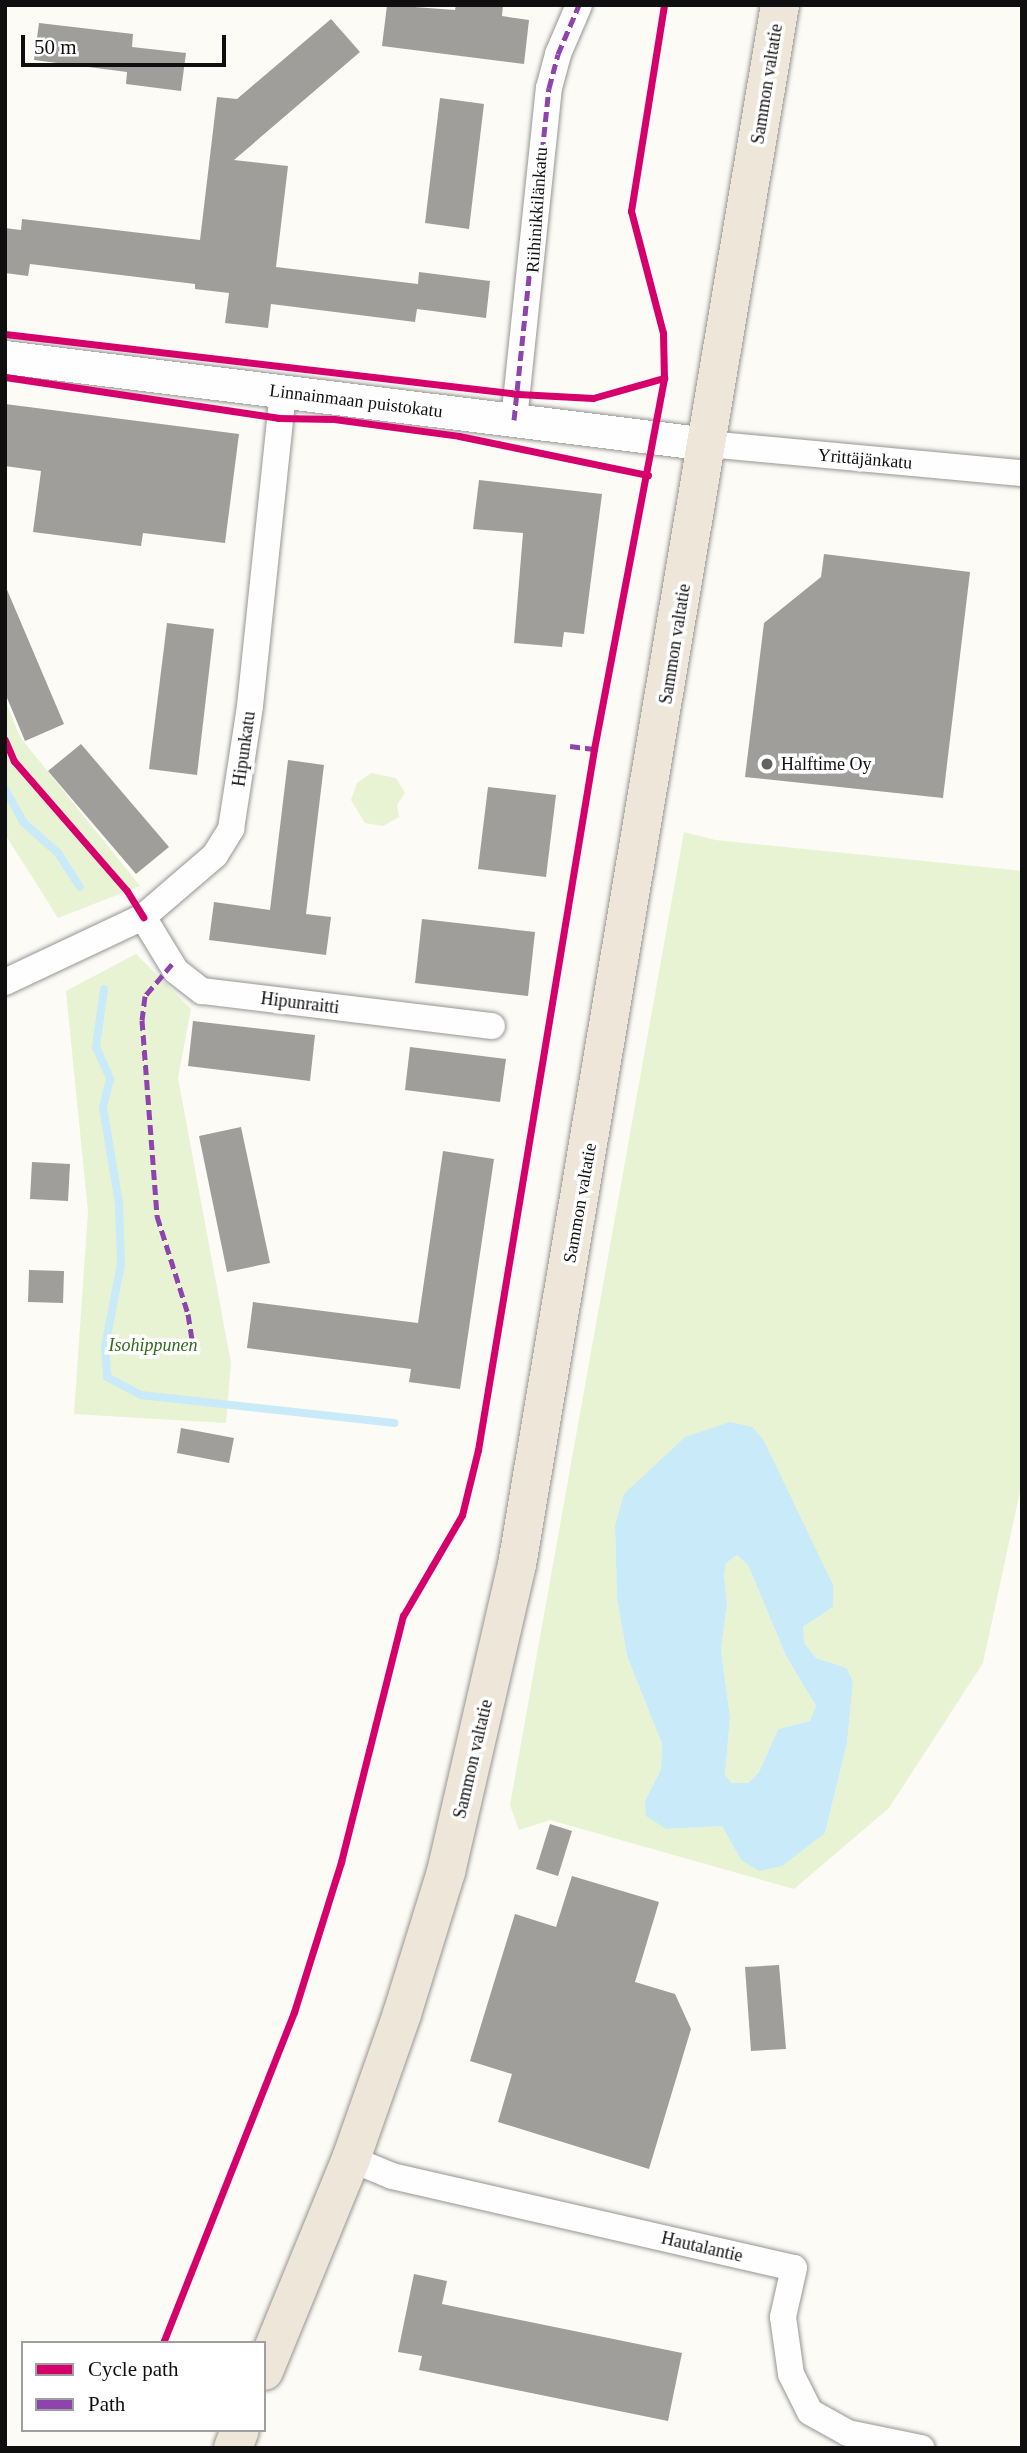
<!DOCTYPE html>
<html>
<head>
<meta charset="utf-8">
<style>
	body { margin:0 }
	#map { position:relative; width:1027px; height:2453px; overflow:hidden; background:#fcfbf5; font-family:"Times New Roman",serif }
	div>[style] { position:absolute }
	.green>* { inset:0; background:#e7f3d3 }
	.water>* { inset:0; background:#c9eaf8 }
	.stream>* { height:8px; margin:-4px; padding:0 4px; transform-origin:4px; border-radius:4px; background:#c9eaf8 }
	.building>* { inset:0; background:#a09e9a }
	.roads { filter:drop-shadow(0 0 2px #969593) drop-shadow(0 0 2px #969593) }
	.minor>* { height:26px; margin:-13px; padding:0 13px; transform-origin:13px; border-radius:13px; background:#fffefe }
	.tertiary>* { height:33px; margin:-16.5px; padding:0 16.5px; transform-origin:16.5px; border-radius:16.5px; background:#fffefe }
	.primary>* { height:38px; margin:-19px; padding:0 19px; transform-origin:19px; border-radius:19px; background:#eee7d9 }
	.quiet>* { height:5px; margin-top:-2.5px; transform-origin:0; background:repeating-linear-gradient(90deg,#8e44ad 0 10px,transparent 0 15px) }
	.cycleway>* { height:7px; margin:-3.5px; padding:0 3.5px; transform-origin:3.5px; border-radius:3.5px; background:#d6006c }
	.dots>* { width:19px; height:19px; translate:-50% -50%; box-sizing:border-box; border:4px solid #fff; border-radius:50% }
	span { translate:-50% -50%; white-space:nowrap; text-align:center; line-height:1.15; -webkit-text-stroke:7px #fff; paint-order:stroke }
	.street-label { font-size:18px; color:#0f0f0f }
	.poi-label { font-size:18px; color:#0f0f0f }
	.left { translate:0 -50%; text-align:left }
	.park-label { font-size:18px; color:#306b1b; font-style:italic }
	.frame { position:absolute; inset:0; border:7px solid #0f0f0f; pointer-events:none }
	.legend { position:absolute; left:21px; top:2341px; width:245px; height:91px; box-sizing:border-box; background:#fff; border:2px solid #9f9f9f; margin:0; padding:9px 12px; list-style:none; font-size:21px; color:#0f0f0f }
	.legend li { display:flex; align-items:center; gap:14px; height:35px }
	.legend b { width:35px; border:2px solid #9f9f9f }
	.scale { position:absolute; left:21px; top:35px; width:205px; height:32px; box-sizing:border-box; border:4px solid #0f0f0f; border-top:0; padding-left:9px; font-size:21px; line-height:24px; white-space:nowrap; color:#0f0f0f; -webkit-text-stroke:5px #fff; paint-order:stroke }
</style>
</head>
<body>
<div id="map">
	<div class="green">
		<div style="clip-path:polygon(5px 700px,20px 737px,140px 886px,58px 918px,5px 834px)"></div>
		<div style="clip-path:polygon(371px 773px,396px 778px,405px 793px,397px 805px,399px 817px,383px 826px,365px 823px,351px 800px,357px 783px)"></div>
		<div style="clip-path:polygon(evenodd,684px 832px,715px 840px,1022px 871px,1022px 1482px,983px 1663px,889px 1808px,794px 1889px,550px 1820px,519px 1830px,510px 1805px,684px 832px,763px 1439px,833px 1607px,803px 1627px,803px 1643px,816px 1658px,847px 1668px,853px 1682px,847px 1743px,825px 1833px,741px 1860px,722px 1826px,666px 1829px,645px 1801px,661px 1769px,662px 1744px,627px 1656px,617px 1598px,615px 1526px,763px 1439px)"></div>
		<div style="clip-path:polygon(136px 954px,191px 1009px,178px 1078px,231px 1363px,226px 1423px,74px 1414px,88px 1212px,66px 991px)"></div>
		<div style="clip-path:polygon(737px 1555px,748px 1565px,786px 1656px,816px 1706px,810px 1721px,778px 1729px,759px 1772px,748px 1783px,732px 1783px,725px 1775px,730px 1717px,721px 1650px,727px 1603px,724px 1575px,726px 1563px)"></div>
	</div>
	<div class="water">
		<div style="clip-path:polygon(evenodd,730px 1422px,752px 1427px,763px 1439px,833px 1585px,833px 1607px,803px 1627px,804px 1643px,816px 1658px,847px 1668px,853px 1682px,847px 1743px,825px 1833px,782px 1866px,759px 1871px,741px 1860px,722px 1826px,666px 1829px,646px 1816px,645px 1801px,661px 1769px,662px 1744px,627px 1656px,617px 1598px,615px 1526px,624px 1494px,685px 1437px,730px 1422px,737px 1555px,748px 1565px,786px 1656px,816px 1706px,810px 1721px,778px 1729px,759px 1772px,748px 1783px,732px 1783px,725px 1775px,730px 1717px,721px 1650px,727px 1603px,724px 1575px,726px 1563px,737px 1555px)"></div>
	</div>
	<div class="stream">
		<div style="left:5px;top:789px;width:38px;rotate:61deg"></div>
		<div style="left:23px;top:822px;width:47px;rotate:41.5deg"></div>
		<div style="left:58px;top:853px;width:40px;rotate:57.1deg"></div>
		<div style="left:104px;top:989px;width:59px;rotate:97.9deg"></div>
		<div style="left:96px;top:1047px;width:35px;rotate:66deg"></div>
		<div style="left:110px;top:1079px;width:30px;rotate:104deg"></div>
		<div style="left:103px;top:1108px;width:97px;rotate:80.5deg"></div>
		<div style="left:119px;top:1204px;width:60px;rotate:88.1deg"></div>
		<div style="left:121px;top:1264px;width:84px;rotate:101deg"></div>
		<div style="left:105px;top:1346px;width:31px;rotate:86deg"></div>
		<div style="left:107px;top:1377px;width:38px;rotate:28deg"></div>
		<div style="left:141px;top:1395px;width:255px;rotate:6.3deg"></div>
	</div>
	<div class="building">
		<div style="clip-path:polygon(387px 5px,455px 10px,456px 5px,503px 5px,502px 16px,529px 20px,524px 64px,382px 46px)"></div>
		<div style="clip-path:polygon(331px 19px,360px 52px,234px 160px,288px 166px,276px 267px,418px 284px,419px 272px,490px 281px,486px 318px,417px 309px,415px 322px,271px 304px,268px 328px,225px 323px,229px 293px,195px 289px,195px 284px,30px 264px,28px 276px,5px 273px,5px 228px,21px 230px,22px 219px,200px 240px,217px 97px,237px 99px)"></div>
		<div style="clip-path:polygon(39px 23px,133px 34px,132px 47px,186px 53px,181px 91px,126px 84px,127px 72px,34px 60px)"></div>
		<div style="clip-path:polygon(440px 98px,484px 104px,469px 229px,425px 223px)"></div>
		<div style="clip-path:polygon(5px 404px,239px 434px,225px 543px,143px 533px,141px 546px,33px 532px,41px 471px,5px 466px)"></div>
		<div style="clip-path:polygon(479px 480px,602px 494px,584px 634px,564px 632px,562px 647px,514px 643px,523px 533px,473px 529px)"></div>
		<div style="clip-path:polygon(824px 554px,970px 572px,943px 798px,745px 777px,764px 623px,821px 577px)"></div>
		<div style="clip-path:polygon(5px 585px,64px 724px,25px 741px,5px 693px)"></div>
		<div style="clip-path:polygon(167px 623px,214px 629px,197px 775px,149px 769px)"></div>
		<div style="clip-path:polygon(81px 744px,169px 847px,136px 874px,48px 771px)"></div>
		<div style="clip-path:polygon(288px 760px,324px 765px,306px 914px,331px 917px,326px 955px,209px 940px,214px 902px,270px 910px)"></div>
		<div style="clip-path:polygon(488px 787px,556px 795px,546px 877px,478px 869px)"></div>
		<div style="clip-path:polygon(422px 919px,535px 932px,528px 996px,415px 983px)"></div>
		<div style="clip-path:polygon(193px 1021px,315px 1035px,310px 1081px,188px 1066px)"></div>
		<div style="clip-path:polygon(410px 1047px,506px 1059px,500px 1102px,405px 1090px)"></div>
		<div style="clip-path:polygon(241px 1127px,270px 1263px,227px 1272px,199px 1136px)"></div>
		<div style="clip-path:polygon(443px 1151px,494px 1159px,460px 1389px,409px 1382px,411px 1369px,247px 1348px,253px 1302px,418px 1323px)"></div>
		<div style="clip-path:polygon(32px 1162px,70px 1164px,68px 1201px,30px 1199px)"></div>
		<div style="clip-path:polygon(29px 1270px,64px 1271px,63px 1303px,28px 1302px)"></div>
		<div style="clip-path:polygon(181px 1428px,234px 1438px,229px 1463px,177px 1453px)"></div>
		<div style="clip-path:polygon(550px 1824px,572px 1831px,558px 1876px,536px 1869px)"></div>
		<div style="clip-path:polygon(572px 1876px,659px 1902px,635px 1982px,675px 1994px,691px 2029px,649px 2169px,498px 2122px,512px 2074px,470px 2061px,515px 1914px,556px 1927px)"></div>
		<div style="clip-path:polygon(779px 1965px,786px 2049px,751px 2051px,745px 1967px)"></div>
		<div style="clip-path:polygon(414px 2274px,447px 2281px,442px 2304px,682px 2353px,668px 2421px,419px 2370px,422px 2356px,398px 2352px)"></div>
	</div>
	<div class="roads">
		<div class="minor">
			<div style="left:514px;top:420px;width:334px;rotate:-84deg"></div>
			<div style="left:549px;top:88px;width:35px;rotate:-75deg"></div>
			<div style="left:558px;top:54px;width:53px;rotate:-66.8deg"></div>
			<div style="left:707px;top:444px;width:316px;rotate:5.3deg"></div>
			<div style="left:143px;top:917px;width:63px;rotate:58.6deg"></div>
			<div style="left:176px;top:971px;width:33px;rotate:38deg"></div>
			<div style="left:202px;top:991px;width:292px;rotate:6.9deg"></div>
			<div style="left:5px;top:982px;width:153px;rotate:-25.2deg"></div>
			<div style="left:143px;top:917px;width:95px;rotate:-40.7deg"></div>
			<div style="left:215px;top:855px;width:31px;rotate:-58deg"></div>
			<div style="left:231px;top:829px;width:124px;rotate:-81.2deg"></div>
			<div style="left:250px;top:706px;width:315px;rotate:-84deg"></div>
			<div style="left:351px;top:2159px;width:44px;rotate:22.5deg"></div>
			<div style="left:392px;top:2176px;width:412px;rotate:12.9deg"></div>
			<div style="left:794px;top:2268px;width:50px;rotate:102.7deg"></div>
			<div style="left:783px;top:2317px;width:58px;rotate:82deg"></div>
			<div style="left:791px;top:2374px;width:42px;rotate:63.4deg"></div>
			<div style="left:810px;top:2412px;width:43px;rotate:28.9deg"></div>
			<div style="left:848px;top:2433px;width:75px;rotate:11.6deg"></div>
		</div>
		<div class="tertiary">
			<div style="left:5px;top:357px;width:707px;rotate:7.06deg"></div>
		</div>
		<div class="primary">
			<div style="left:264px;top:2371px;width:229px;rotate:-67.7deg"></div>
			<div style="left:351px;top:2159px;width:154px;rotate:-70.6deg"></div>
			<div style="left:402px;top:2014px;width:149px;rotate:-72.8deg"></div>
			<div style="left:446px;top:1872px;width:315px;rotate:-77deg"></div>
			<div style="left:517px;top:1565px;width:1582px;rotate:-80.43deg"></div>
			<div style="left:233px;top:2448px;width:19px;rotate:-69deg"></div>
		</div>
	</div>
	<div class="quiet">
		<div style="left:514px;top:420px;width:334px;rotate:-84deg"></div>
		<div style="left:549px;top:88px;width:35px;rotate:-75deg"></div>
		<div style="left:558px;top:54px;width:53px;rotate:-66.8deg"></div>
		<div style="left:570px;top:746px;width:24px;rotate:7deg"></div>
		<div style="left:172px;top:964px;width:42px;rotate:130.2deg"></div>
		<div style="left:145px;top:996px;width:24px;rotate:97deg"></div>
		<div style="left:142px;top:1020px;width:197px;rotate:85.6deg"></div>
		<div style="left:157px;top:1216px;width:103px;rotate:72.4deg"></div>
		<div style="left:188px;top:1314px;width:37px;rotate:81deg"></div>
	</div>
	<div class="cycleway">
		<div style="left:5px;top:334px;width:516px;rotate:6.67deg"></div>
		<div style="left:518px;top:394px;width:75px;rotate:3.1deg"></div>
		<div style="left:593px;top:398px;width:74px;rotate:-15.7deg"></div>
		<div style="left:5px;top:377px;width:276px;rotate:8.5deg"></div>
		<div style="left:278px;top:418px;width:56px;rotate:1deg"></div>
		<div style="left:334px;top:419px;width:126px;rotate:7.7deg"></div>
		<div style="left:459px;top:436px;width:193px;rotate:11.7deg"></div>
		<div style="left:5px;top:740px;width:23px;rotate:67deg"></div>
		<div style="left:14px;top:761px;width:172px;rotate:49deg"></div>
		<div style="left:127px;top:891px;width:31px;rotate:58deg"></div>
		<div style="left:163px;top:2343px;width:356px;rotate:-68.4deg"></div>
		<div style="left:294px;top:2012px;width:157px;rotate:-72.6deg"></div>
		<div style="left:341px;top:1862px;width:254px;rotate:-75.9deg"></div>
		<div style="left:403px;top:1616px;width:117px;rotate:-59.7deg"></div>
		<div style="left:462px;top:1515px;width:67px;rotate:-76.2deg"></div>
		<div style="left:478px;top:1450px;width:711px;rotate:-80.6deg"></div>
		<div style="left:594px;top:749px;width:378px;rotate:-79.3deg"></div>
		<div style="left:664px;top:378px;width:45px;rotate:-91.3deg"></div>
		<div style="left:663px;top:333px;width:126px;rotate:-104.7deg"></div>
		<div style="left:631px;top:211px;width:209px;rotate:-80.9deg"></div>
	</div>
	<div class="dots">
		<div style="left:767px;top:764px;background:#626260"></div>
	</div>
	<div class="street-label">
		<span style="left:767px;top:84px;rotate:-81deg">Sammon valtatie</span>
		<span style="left:537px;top:210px;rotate:-86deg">Riihinikkilänkatu</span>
		<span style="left:356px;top:401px;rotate:7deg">Linnainmaan puistokatu</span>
		<span style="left:865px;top:459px;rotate:5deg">Yrittäjänkatu</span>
		<span style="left:675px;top:644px;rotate:-81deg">Sammon valtatie</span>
		<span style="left:244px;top:749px;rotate:-82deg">Hipunkatu</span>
		<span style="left:300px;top:1003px;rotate:7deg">Hipunraitti</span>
		<span style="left:580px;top:1203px;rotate:-80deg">Sammon valtatie</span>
		<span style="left:473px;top:1759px;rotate:-77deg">Sammon valtatie</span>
		<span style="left:702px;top:2247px;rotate:13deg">Hautalantie</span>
	</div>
	<div class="poi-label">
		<span class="left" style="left:781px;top:764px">Halftime Oy</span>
	</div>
	<div class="park-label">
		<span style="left:153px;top:1345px">Isohippunen</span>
	</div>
	<div class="frame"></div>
	<ul class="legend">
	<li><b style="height:9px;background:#d6006c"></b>Cycle path</li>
	<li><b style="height:9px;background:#8e44ad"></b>Path</li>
	</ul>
	<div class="scale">50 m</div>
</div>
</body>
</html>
